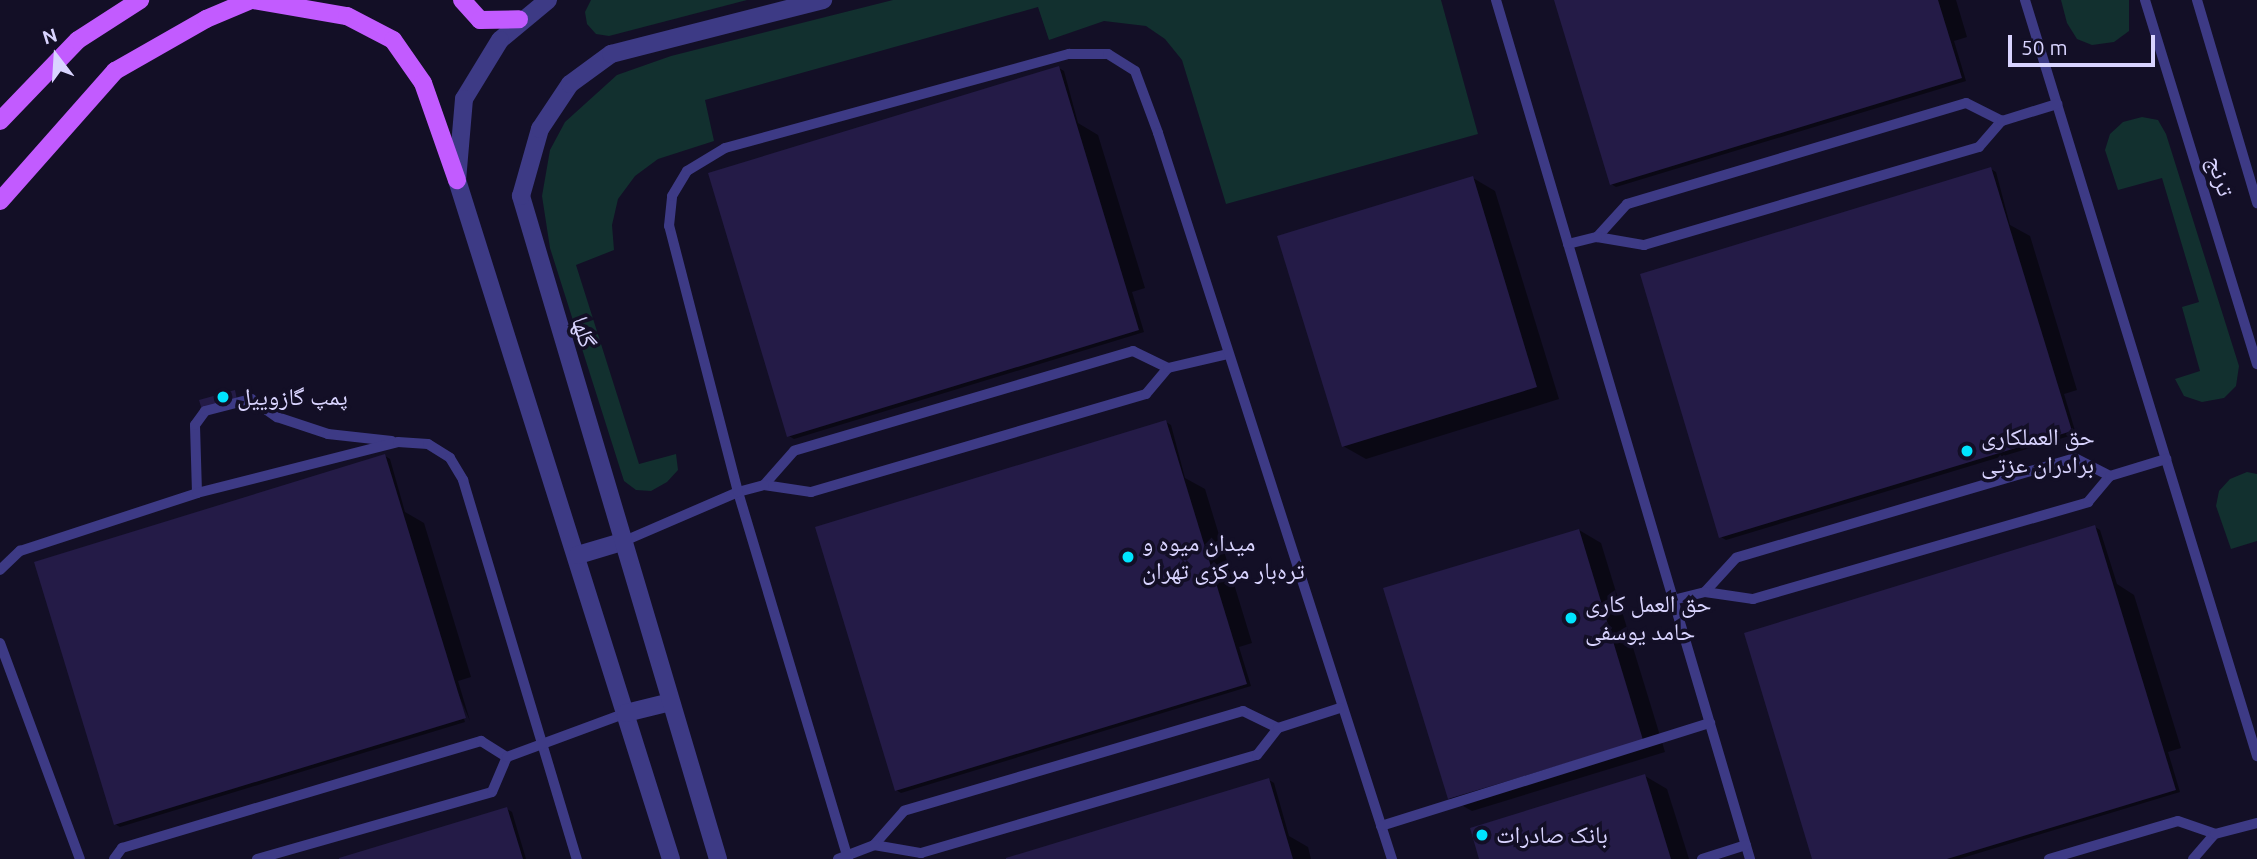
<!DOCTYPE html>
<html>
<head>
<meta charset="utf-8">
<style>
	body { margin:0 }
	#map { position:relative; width:2257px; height:859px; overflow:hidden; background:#130f26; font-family:Ubuntu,"Noto Naskh Arabic",sans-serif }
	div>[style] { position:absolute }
	.green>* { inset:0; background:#12302f }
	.shadow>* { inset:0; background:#0007 }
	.building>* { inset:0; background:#241b47 }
	.service>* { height:10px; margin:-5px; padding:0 5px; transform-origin:5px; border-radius:5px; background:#3d3a85 }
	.tertiary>* { height:18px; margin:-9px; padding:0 9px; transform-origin:9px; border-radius:9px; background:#3d3a85 }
	.primary>* { height:18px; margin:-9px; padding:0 9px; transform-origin:9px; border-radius:9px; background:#c25bff }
	.dots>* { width:19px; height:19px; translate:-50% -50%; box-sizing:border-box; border:4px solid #130f26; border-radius:50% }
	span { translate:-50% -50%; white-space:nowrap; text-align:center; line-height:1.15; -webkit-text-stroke:7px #130f26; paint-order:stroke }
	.street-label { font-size:24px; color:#d9d4ff }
	.poi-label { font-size:24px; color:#d9d4ff }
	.left { translate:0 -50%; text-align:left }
	.north { position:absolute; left:21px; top:21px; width:70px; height:70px; -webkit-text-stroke:5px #130f26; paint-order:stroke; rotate:343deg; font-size:19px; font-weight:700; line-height:28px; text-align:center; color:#d9d4ff }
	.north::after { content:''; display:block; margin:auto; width:24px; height:32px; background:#d9d4ff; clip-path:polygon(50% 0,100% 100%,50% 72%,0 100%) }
	.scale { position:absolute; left:2008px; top:35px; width:147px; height:32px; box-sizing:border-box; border:4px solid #d9d4ff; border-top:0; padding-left:9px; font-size:21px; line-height:24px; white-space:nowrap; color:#d9d4ff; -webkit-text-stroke:5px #130f26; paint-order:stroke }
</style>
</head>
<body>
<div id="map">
	<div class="green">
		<div style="clip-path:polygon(591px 0,747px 0,609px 36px,596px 34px,587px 24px,585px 12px)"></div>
		<div style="clip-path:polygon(893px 0,1441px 0,1478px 134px,1226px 204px,1182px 60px,1165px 39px,1146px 26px,1104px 21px,1049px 40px,1038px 7px,705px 100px,714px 141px,658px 159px,635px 176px,618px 199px,612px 225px,614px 250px,576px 265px,639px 464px,676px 454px,678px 470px,667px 482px,651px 491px,636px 490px,624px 481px,550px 248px,542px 196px,550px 150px,565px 122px,617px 75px,671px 56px)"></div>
		<div style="clip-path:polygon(2061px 0,2129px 0,2129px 31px,2114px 42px,2092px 45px,2077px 39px,2067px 23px)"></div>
		<div style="clip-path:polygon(2142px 117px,2158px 120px,2166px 134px,2239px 366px,2236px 386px,2224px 398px,2202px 402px,2184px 396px,2175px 379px,2200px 371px,2182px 307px,2199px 302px,2162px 178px,2118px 190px,2105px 150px,2110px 134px,2123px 122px)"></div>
		<div style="clip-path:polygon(2247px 472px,2257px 474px,2257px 541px,2231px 549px,2216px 506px,2219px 491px,2230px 479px)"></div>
	</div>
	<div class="shadow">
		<div style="clip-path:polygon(1555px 0,1956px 0,1967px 37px,1954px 41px,1966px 81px,1616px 187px,1611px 184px)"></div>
		<div style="clip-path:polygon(1059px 68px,1064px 71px,1078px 123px,1098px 135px,1145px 288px,1132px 292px,1144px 332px,794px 439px,789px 436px)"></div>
		<div style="clip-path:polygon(1991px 169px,1996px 172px,2010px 225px,2030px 236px,2077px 390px,2064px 394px,2076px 434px,1726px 540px,1721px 537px)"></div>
		<div style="clip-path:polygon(1473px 178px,1495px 191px,1559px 399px,1366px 459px,1343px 446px)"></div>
		<div style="clip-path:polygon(1166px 422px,1171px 425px,1185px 478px,1205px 489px,1252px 643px,1239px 647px,1251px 686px,901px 793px,896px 790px)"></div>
		<div style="clip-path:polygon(385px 456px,390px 459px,405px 512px,424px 523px,471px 677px,458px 681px,470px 721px,453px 682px,465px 722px,120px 827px,115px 824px)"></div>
		<div style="clip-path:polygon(2095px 527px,2100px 530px,2117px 584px,2134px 595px,2181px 748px,2168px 752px,2180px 792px,1959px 859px,1814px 859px)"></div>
		<div style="clip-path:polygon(1579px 530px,1601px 543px,1665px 752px,1472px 811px,1449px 798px)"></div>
		<div style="clip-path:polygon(1645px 776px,1667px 789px,1689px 859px,1481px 859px)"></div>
		<div style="clip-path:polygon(1269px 780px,1274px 783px,1289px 836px,1308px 847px,1311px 859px,1010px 859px)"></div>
		<div style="clip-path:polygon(507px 809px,512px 812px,526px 859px,343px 859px)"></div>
	</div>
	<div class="building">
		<div style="clip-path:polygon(1554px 0,1938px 0,1962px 78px,1610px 185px)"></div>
		<div style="clip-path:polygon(1059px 66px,1139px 330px,787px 437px,708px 173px)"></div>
		<div style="clip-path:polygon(1991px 167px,2072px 431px,1719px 538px,1640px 274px)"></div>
		<div style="clip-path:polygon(1473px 176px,1537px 387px,1342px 447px,1277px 236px)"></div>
		<div style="clip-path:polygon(235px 390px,237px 400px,202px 410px,199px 400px)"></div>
		<div style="clip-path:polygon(1166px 420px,1247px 684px,895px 791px,815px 527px)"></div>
		<div style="clip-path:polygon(385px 454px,466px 718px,114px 825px,34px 562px)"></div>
		<div style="clip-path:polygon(2095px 525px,2176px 790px,1947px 859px,1812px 859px,1744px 633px)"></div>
		<div style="clip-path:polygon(1579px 529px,1643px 740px,1448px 799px,1383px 588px)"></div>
		<div style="clip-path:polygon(1645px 774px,1671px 859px,1479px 859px,1470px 828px)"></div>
		<div style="clip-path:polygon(1269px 778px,1293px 859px,1006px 859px,1006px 858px)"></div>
		<div style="clip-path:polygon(507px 807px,523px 859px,339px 859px,339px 858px)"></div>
	</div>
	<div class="service">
		<div style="left:1496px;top:0;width:896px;rotate:73.53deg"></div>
		<div style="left:2025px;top:0;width:791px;rotate:72.94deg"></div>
		<div style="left:2145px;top:0;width:381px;rotate:72.9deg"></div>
		<div style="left:2197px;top:0;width:212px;rotate:73.5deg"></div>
		<div style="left:2002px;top:121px;width:40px;rotate:-153.4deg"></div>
		<div style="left:1966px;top:103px;width:354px;rotate:163.4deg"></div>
		<div style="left:1627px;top:204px;width:45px;rotate:132.3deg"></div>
		<div style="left:1597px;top:237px;width:48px;rotate:9.7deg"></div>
		<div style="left:1644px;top:245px;width:349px;rotate:-16.3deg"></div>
		<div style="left:1979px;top:147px;width:35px;rotate:-49deg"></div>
		<div style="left:2002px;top:121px;width:58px;rotate:-17.2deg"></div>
		<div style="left:1568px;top:244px;width:30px;rotate:-14deg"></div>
		<div style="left:1168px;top:368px;width:39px;rotate:-154deg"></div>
		<div style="left:1133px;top:351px;width:353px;rotate:163.6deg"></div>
		<div style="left:794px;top:451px;width:45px;rotate:131.4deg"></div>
		<div style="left:764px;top:485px;width:48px;rotate:8.5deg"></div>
		<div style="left:811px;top:492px;width:349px;rotate:-16.3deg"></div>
		<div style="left:1146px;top:394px;width:34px;rotate:-50deg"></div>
		<div style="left:1168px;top:368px;width:62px;rotate:-13.1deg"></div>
		<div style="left:2110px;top:476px;width:39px;rotate:-153deg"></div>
		<div style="left:2075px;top:458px;width:353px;rotate:163.6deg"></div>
		<div style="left:1736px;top:558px;width:46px;rotate:132.4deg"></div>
		<div style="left:1705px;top:592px;width:49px;rotate:8.3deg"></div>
		<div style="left:1753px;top:599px;width:349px;rotate:-16.1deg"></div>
		<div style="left:2088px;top:502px;width:34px;rotate:-50deg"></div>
		<div style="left:2110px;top:476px;width:59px;rotate:-16.9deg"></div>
		<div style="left:764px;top:485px;width:27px;rotate:165deg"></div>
		<div style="left:738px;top:492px;width:383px;rotate:73.3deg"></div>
		<div style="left:197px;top:493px;width:68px;rotate:-91.7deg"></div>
		<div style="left:195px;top:425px;width:17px;rotate:-54deg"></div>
		<div style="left:205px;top:411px;width:48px;rotate:-14.6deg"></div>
		<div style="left:251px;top:399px;width:32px;rotate:35deg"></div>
		<div style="left:277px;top:417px;width:54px;rotate:18.4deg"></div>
		<div style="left:328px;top:434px;width:64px;rotate:6.2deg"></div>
		<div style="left:622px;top:542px;width:126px;rotate:-23.3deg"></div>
		<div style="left:738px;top:492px;width:275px;rotate:-104.5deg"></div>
		<div style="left:669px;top:226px;width:30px;rotate:-84deg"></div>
		<div style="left:672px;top:196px;width:29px;rotate:-59deg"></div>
		<div style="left:687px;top:171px;width:44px;rotate:-31.2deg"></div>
		<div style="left:725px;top:148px;width:357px;rotate:-15.3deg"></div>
		<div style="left:1069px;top:54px;width:39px"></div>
		<div style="left:1108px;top:54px;width:32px;rotate:32deg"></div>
		<div style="left:1135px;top:71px;width:66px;rotate:69.6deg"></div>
		<div style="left:1158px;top:133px;width:763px;rotate:72.14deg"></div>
		<div style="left:0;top:570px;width:28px;rotate:-44deg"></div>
		<div style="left:20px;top:551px;width:186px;rotate:-18.1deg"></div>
		<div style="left:197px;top:493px;width:207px;rotate:-14.2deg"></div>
		<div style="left:398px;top:442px;width:30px;rotate:4deg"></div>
		<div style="left:428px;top:444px;width:26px;rotate:32deg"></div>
		<div style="left:450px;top:458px;width:26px;rotate:59deg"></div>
		<div style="left:463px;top:480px;width:396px;rotate:73.3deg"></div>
		<div style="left:1673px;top:600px;width:33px;rotate:-14deg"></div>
		<div style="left:0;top:643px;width:230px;rotate:69.7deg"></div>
		<div style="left:1278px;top:728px;width:39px;rotate:-154deg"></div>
		<div style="left:1243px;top:711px;width:353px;rotate:163.6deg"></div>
		<div style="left:904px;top:811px;width:45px;rotate:131.4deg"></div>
		<div style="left:874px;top:845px;width:48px;rotate:9.7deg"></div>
		<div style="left:921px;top:853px;width:350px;rotate:-16.3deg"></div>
		<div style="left:1257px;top:755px;width:34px;rotate:-52deg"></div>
		<div style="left:1278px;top:728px;width:65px;rotate:-17.9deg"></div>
		<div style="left:1381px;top:826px;width:345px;rotate:-17.4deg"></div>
		<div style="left:114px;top:859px;width:14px;rotate:-54deg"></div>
		<div style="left:122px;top:848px;width:375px;rotate:-16.6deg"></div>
		<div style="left:481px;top:741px;width:31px;rotate:32deg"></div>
		<div style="left:257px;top:859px;width:244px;rotate:-15.9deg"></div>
		<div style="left:492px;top:792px;width:38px;rotate:-67deg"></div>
		<div style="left:507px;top:757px;width:127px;rotate:-20.3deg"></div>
		<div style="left:838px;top:859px;width:39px;rotate:-21deg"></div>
		<div style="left:1702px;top:859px;width:46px;rotate:-17.7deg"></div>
		<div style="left:2049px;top:859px;width:134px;rotate:-16.4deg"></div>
		<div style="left:2178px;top:821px;width:39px;rotate:19deg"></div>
		<div style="left:2193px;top:859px;width:33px;rotate:-49deg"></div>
		<div style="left:2215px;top:834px;width:43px;rotate:-14.7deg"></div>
	</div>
	<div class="tertiary">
		<div style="left:548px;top:0;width:62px;rotate:140.2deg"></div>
		<div style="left:500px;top:40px;width:69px;rotate:121.4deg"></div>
		<div style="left:464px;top:99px;width:81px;rotate:94.9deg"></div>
		<div style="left:457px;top:180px;width:712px;rotate:72.51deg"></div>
		<div style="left:578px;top:555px;width:46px;rotate:-16.5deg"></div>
		<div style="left:626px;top:713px;width:46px;rotate:-13.7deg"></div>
		<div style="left:718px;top:859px;width:692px;rotate:-106.55deg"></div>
		<div style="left:521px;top:196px;width:70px;rotate:-74.2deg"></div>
		<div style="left:540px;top:129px;width:54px;rotate:-56.3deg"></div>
		<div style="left:570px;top:84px;width:51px;rotate:-36.2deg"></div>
		<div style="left:611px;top:54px;width:219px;rotate:-14.3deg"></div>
	</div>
	<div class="primary">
		<div style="left:253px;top:0;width:95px;rotate:9.7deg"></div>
		<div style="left:347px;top:16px;width:52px;rotate:27.6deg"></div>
		<div style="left:393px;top:40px;width:52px;rotate:55.1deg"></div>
		<div style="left:423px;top:83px;width:103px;rotate:70.7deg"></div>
		<div style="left:462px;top:0;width:27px;rotate:48deg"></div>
		<div style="left:480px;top:20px;width:39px;rotate:-1deg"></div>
		<div style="left:0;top:121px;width:112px;rotate:-46.1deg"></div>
		<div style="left:78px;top:40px;width:74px;rotate:-32.8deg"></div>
		<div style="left:0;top:201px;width:174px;rotate:-48.5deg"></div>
		<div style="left:115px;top:71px;width:105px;rotate:-29.7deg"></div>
		<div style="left:206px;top:19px;width:49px;rotate:-22.9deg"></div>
	</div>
	<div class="dots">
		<div style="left:223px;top:397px;background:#00e5ff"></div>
		<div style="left:1967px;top:451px;background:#00e5ff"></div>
		<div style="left:1128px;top:557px;background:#00e5ff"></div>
		<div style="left:1571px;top:618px;background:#00e5ff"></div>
		<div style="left:1482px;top:835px;background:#00e5ff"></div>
	</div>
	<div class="street-label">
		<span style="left:2221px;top:176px;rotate:73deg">ترنج</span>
		<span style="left:584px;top:332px;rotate:73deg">گلها</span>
	</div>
	<div class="poi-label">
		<span class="left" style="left:237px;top:397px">پمپ گازوییل</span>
		<span class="left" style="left:1981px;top:451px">حق العملکاری<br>برادران عزتی</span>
		<span class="left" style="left:1142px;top:557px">میدان میوه و<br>تره‌بار مرکزی تهران</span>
		<span class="left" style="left:1585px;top:618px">حق العمل کاری<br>حامد یوسفی</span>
		<span class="left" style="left:1496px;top:835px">بانک صادرات</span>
	</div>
	<div class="north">N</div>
	<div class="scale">50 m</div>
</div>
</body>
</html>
